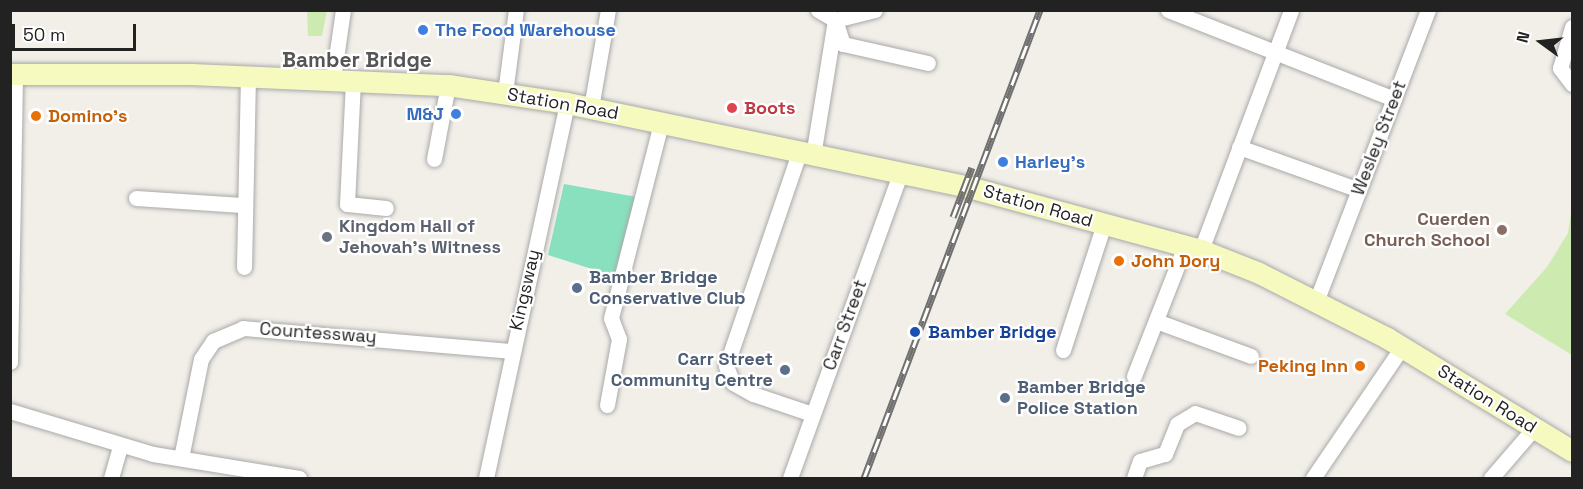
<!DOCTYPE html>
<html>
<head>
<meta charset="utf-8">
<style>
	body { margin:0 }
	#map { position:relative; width:1583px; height:489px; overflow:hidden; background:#f2efe9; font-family:"Space Grotesk",sans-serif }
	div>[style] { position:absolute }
	.grass>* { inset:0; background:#cdebb0 }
	.pitch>* { inset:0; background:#88e0be }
	.roads { filter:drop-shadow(0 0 2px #a9a9a9) drop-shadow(0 0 2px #a9a9a9) }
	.minor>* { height:15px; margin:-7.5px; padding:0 7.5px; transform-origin:7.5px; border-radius:7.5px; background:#fff }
	.secondary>* { height:21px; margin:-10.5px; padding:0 10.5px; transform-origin:10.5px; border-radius:10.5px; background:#f7fabf }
	.rail>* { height:7px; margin-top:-3.5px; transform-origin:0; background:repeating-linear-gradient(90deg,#fff 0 14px,#707070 0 28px); box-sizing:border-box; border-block:2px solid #707070 }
	.dots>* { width:16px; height:16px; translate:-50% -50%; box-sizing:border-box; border:3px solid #fff; border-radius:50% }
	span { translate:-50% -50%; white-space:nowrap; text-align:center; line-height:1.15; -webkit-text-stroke:4.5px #fff; paint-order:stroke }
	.shop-label { font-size:18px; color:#366cbe; font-weight:700 }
	.left { translate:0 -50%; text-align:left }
	.right { translate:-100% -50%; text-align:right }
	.street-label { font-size:18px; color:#222 }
	.health-label { font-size:18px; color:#be3a42; font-weight:700 }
	.food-label { font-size:18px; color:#c56008; font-weight:700 }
	.education-label { font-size:18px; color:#785e54; font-weight:700 }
	.worship-label { font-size:18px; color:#5b616d; font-weight:700 }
	.service-label { font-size:18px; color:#4e5e75; font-weight:700 }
	.transit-label { font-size:18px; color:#164399; font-weight:700 }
	.quarter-label { font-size:21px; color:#555; font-weight:700 }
	.frame { position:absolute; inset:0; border:12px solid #222; pointer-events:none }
	.north { position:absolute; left:1511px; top:12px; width:60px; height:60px; -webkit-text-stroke:4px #fff; paint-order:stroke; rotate:285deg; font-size:16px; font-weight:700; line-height:24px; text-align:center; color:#222 }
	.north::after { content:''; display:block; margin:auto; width:21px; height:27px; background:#222; clip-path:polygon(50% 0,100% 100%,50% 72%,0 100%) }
	.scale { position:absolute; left:12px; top:24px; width:124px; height:27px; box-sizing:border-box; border:3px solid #222; border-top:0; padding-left:8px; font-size:18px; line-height:21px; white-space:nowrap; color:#222; -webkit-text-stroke:4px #fff; paint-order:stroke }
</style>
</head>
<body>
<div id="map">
	<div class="grass">
		<div style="clip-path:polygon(307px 11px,327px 11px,322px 36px,308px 36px)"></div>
		<div style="clip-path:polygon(1572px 206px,1572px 355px,1505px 314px,1547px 267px,1568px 233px)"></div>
	</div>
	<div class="pitch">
		<div style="clip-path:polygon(564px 184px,637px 197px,617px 277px,548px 255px)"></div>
	</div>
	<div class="roads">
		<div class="minor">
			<div style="left:818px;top:10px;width:20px;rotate:30deg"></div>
			<div style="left:1168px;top:10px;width:243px;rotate:21.5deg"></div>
			<div style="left:835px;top:20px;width:41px;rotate:-14deg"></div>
			<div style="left:837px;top:26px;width:19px;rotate:72deg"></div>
			<div style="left:843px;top:44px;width:87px;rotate:12.6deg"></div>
			<div style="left:1572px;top:27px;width:43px;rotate:106.3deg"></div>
			<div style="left:1560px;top:68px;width:20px;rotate:53deg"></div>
			<div style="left:333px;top:79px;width:70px;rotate:-81.8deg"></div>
			<div style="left:353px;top:81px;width:123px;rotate:92.8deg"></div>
			<div style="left:347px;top:204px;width:39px;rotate:6deg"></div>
			<div style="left:505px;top:93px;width:84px;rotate:-82.5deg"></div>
			<div style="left:591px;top:108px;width:99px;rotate:-80.2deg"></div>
			<div style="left:1239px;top:147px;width:127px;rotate:19.7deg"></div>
			<div style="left:799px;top:153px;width:225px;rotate:108.9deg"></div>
			<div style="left:726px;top:366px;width:18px;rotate:68deg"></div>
			<div style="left:733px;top:383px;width:23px;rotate:29deg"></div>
			<div style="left:753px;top:394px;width:62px;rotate:18.7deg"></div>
			<div style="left:813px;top:156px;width:138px;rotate:-80.8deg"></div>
			<div style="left:434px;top:159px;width:75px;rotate:-79.3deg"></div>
			<div style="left:136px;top:198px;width:106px;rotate:3.8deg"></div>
			<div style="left:1201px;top:250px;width:256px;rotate:-69.4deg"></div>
			<div style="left:244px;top:267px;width:191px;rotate:-88.8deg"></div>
			<div style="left:1317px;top:299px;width:310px;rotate:-69deg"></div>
			<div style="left:1156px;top:321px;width:101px;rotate:20.2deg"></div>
			<div style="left:1063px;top:350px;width:133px;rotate:-72deg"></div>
			<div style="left:10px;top:362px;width:288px;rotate:-89deg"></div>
			<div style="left:1134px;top:376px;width:140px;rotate:-68.6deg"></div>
			<div style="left:607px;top:405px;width:67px;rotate:-79.7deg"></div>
			<div style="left:619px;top:339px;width:22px;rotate:-111deg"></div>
			<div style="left:611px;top:318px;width:201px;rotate:-75.6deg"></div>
			<div style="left:10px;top:411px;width:149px;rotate:16.7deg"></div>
			<div style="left:153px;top:454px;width:148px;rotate:9.3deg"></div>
			<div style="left:181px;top:458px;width:101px;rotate:-78.6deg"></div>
			<div style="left:201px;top:359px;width:22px;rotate:-56deg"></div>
			<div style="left:213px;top:341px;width:33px;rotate:-23deg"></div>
			<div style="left:243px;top:328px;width:269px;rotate:4.9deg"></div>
			<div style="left:111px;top:478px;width:33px;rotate:-74deg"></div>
			<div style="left:486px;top:478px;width:384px;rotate:-77.8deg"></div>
			<div style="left:790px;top:478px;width:326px;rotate:-70.1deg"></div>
			<div style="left:1134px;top:478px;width:18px;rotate:-71deg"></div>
			<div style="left:1140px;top:461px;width:26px;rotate:-16deg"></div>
			<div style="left:1165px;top:454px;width:32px;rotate:-68deg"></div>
			<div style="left:1177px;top:424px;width:21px;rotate:-31deg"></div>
			<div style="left:1195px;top:413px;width:46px;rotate:18.8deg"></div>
			<div style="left:1313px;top:478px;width:158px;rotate:-55.8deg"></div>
			<div style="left:1491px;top:478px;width:66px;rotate:-49.3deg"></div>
		</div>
		<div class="secondary">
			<div style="left:10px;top:74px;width:181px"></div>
			<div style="left:191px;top:74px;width:257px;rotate:2.5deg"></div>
			<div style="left:448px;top:85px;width:120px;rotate:8.6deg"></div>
			<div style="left:567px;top:103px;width:407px;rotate:11.8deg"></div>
			<div style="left:965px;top:186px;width:245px;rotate:15.2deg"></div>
			<div style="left:1201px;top:250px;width:62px;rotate:21.6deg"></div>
			<div style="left:1259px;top:273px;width:144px;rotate:26.9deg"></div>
			<div style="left:1387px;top:338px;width:217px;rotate:31.4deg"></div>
		</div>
	</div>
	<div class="rail">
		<div style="left:953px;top:217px;width:53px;rotate:-69.2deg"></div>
		<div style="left:864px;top:478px;width:500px;rotate:-69.4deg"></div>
	</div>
	<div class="dots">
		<div style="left:423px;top:30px;background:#3f7fe0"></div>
		<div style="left:732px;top:108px;background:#e0444e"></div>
		<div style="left:456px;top:114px;background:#3f7fe0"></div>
		<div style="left:36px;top:116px;background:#e8710a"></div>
		<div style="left:1003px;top:162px;background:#3f7fe0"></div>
		<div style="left:1502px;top:230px;background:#8d6e63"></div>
		<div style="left:327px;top:237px;background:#6b7280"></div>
		<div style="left:1119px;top:261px;background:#e8710a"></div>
		<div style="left:577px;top:288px;background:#5c6f8a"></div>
		<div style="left:915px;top:332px;background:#1a4fb4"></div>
		<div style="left:1360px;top:366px;background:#e8710a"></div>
		<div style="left:785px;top:370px;background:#5c6f8a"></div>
		<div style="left:1005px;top:398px;background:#5c6f8a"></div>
	</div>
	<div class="shop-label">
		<span class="left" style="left:435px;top:30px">The Food Warehouse</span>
		<span class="right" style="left:444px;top:114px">M&amp;J</span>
		<span class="left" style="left:1015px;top:162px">Harley's</span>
	</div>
	<div class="street-label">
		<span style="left:563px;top:104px;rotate:10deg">Station Road</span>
		<span style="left:1379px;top:138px;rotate:-69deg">Wesley Street</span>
		<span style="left:1038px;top:206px;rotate:16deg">Station Road</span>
		<span style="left:525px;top:290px;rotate:-77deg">Kingsway</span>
		<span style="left:845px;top:325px;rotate:-70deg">Carr Street</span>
		<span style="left:318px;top:333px;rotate:4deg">Countessway</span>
		<span style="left:1487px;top:399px;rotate:32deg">Station Road</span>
	</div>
	<div class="health-label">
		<span class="left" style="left:744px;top:108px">Boots</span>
	</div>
	<div class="food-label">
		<span class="left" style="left:48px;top:116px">Domino's</span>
		<span class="left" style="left:1131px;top:261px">John Dory</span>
		<span class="right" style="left:1348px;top:366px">Peking Inn</span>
	</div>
	<div class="education-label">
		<span class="right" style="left:1490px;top:230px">Cuerden<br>Church School</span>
	</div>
	<div class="worship-label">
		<span class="left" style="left:339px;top:237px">Kingdom Hall of<br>Jehovah's Witness</span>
	</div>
	<div class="service-label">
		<span class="left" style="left:589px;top:288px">Bamber Bridge<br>Conservative Club</span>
		<span class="right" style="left:773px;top:370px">Carr Street<br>Community Centre</span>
		<span class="left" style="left:1017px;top:398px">Bamber Bridge<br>Police Station</span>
	</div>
	<div class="transit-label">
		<span class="left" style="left:928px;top:332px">Bamber Bridge</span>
	</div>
	<div class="quarter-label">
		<span style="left:357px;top:60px">Bamber Bridge</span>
	</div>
	<div class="frame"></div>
	<div class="north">N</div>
	<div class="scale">50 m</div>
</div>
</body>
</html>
